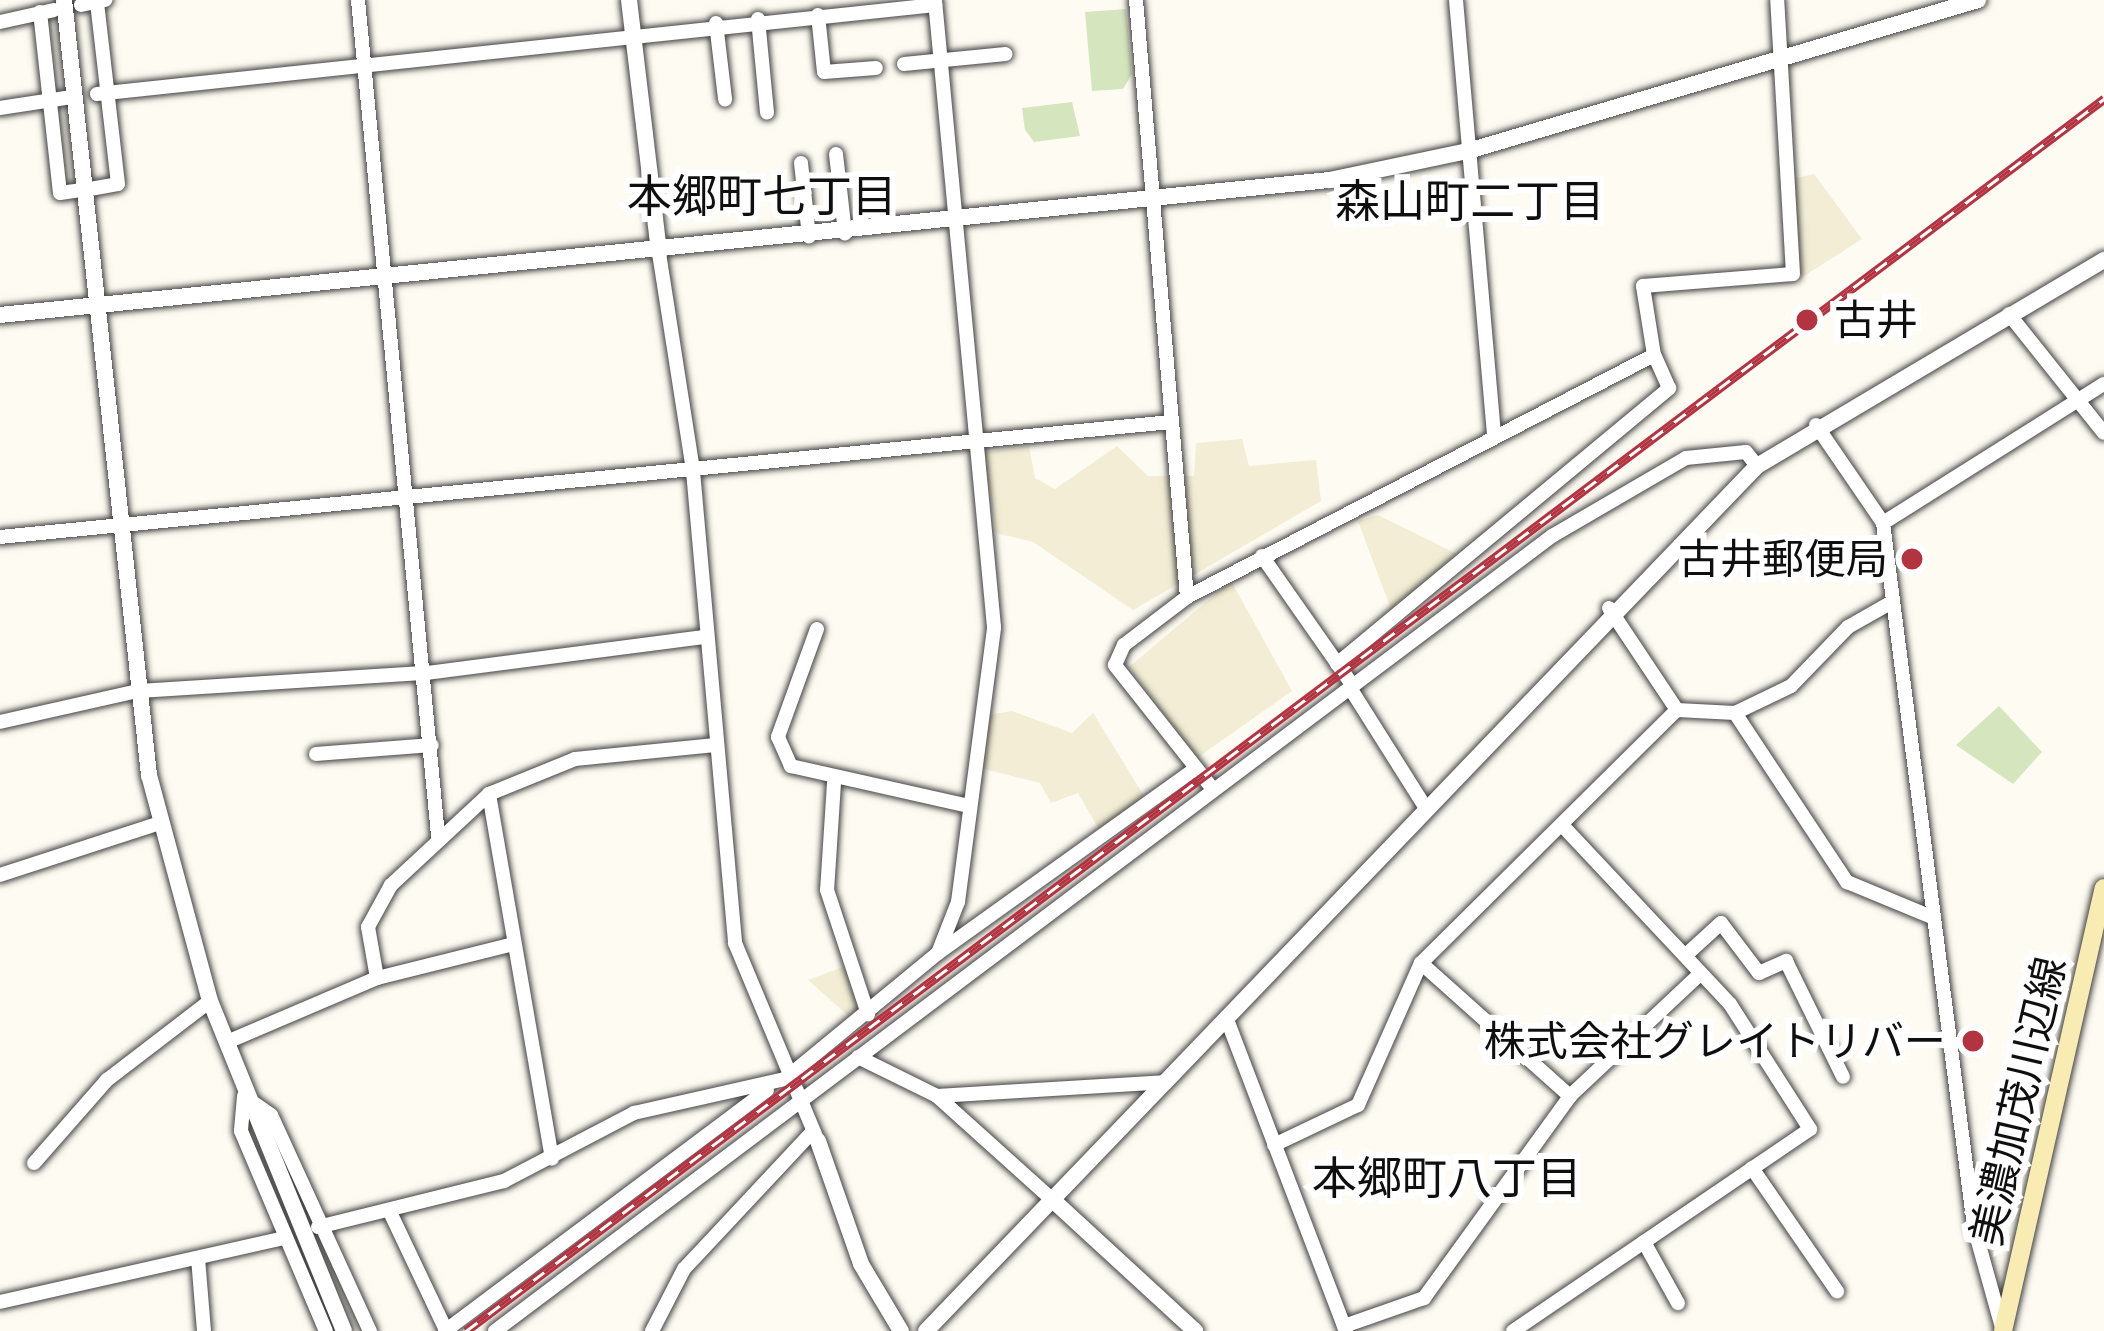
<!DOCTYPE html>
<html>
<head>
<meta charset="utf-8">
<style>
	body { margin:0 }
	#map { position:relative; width:2104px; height:1331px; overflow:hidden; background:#fefbf2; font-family:"Source Serif 4","Noto Sans JP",serif }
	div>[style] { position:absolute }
	.farmland>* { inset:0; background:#f2edd4 }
	.green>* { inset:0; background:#d5e6be }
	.roads { filter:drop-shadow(0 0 3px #424242) drop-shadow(0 0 3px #424242) }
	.minor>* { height:14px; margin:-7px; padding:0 7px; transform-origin:7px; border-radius:7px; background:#fff }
	.tertiary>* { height:16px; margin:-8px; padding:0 8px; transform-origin:8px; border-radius:8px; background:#fff }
	.secondary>* { height:18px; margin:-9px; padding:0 9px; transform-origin:9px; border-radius:9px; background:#f8ecb3 }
	.rail>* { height:9px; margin-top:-4.5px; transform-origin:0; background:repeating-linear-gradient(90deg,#fff 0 14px,#b33341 0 28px); box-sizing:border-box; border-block:3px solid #b33341 }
	.dots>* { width:33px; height:33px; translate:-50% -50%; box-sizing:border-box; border:6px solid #fff; border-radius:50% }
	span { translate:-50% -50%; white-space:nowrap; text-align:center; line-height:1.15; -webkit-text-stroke:12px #fff; paint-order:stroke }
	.poi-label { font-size:42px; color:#0f0f0f }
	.left { translate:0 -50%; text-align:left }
	.right { translate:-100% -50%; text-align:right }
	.street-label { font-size:42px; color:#0f0f0f }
	.neighbourhood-label { font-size:45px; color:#0f0f0f }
</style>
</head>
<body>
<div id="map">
	<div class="farmland">
		<div style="clip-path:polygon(1814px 174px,1862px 239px,1801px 278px,1792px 179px)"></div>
		<div style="clip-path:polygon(1242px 439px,1249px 466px,1316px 460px,1321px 501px,1133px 610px,1033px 542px,996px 533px,984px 452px,1029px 446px,1035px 478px,1055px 489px,1117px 446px,1148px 476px,1194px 476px,1196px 443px)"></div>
		<div style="clip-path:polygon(1378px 515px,1457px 554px,1392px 612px,1358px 521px)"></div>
		<div style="clip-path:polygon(1231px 581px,1292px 691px,1197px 758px,1129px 667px)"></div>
		<div style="clip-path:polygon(1012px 711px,1072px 733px,1093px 713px,1144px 796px,1101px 833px,1078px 793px,1051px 803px,1040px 783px,976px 767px,983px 716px)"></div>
		<div style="clip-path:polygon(848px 965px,862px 1012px,852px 1019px,808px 980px)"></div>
	</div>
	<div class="green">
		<div style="clip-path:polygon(1126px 9px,1132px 74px,1123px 89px,1092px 91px,1085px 12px)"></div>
		<div style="clip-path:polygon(1072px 102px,1080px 136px,1034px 142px,1025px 130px,1022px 108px)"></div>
		<div style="clip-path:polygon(1999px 706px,2042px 752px,2013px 784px,1956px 745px)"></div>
	</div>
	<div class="roads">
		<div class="minor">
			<div style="left:358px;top:0;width:840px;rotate:84.53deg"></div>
			<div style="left:1136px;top:0;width:599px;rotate:85.12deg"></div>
			<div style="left:1456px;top:0;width:435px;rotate:85deg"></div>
			<div style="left:81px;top:5px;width:25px;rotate:-12deg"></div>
			<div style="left:40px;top:12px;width:182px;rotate:83.7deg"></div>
			<div style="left:60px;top:193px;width:30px;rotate:-8deg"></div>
			<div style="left:90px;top:189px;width:28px;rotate:-10deg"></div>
			<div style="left:118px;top:184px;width:183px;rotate:-96.6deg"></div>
			<div style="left:818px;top:15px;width:57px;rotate:84deg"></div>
			<div style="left:824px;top:72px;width:52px;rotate:-4.4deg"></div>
			<div style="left:758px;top:19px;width:94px;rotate:84.5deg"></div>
			<div style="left:0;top:22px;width:55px;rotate:-12.5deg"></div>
			<div style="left:716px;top:23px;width:77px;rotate:83.2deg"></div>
			<div style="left:904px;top:64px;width:102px;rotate:-5.6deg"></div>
			<div style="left:97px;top:94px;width:843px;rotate:-6.06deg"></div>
			<div style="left:0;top:108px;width:66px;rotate:-8.7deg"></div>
			<div style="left:836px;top:154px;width:80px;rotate:83.5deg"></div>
			<div style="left:801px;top:163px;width:74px;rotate:83.8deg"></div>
			<div style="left:659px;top:253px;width:221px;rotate:81.1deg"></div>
			<div style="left:693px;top:471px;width:474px;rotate:84.9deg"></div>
			<div style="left:735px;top:943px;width:215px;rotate:67.3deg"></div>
			<div style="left:2009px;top:314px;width:152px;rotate:51.4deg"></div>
			<div style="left:1816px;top:425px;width:119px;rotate:55.6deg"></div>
			<div style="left:1883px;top:523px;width:710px;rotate:82.63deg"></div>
			<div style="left:1974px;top:1227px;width:108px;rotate:74.4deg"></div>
			<div style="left:1883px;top:523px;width:261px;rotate:-32.2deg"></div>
			<div style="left:0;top:537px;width:1176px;rotate:-5.61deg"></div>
			<div style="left:1262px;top:556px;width:159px;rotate:55deg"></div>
			<div style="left:1609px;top:608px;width:123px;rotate:56.3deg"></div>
			<div style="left:817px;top:629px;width:115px;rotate:109.9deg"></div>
			<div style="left:778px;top:737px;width:32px;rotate:66deg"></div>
			<div style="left:791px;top:766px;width:177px;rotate:12.7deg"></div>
			<div style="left:1337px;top:664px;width:432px;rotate:-39.7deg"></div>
			<div style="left:1669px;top:388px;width:36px;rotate:-114deg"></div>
			<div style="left:1350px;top:688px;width:144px;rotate:57.7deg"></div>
			<div style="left:1735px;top:713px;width:203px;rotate:56.5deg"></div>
			<div style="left:1847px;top:882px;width:94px;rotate:22.5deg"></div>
			<div style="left:0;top:722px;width:141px;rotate:-12.7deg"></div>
			<div style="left:138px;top:691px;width:290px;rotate:-3.6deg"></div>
			<div style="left:427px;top:673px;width:278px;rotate:-7.4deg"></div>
			<div style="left:316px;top:754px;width:116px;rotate:-4.4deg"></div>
			<div style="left:834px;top:783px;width:107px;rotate:93.7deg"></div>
			<div style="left:827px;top:890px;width:131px;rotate:71.7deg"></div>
			<div style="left:1212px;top:788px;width:157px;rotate:-128.3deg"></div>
			<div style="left:1115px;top:665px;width:22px;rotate:-66deg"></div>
			<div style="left:1124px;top:645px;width:79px;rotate:-37.3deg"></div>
			<div style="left:1187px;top:597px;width:526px;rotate:-27.39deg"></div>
			<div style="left:1654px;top:355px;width:70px;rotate:-99.1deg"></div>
			<div style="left:1643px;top:286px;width:150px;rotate:-4.6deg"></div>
			<div style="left:1793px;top:274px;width:274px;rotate:-93.3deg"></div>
			<div style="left:489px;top:794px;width:370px;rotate:80.2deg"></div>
			<div style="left:0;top:875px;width:168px;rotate:-18deg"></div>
			<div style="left:938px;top:953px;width:317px;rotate:-35.6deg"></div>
			<div style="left:1687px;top:954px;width:46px;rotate:-42.4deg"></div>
			<div style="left:1721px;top:923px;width:63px;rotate:52.8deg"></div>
			<div style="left:1759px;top:973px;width:30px;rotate:-24deg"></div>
			<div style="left:1786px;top:961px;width:129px;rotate:63.8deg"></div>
			<div style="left:1421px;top:963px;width:200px;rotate:41.8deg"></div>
			<div style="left:1570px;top:1096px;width:178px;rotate:-43.2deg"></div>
			<div style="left:377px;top:978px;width:52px;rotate:-100deg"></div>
			<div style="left:368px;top:927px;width:48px;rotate:-61.3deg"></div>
			<div style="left:391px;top:885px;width:134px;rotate:-42.9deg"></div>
			<div style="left:489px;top:794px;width:93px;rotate:-22.1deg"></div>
			<div style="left:575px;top:759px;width:141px;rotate:-5.7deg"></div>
			<div style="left:1226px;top:1017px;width:336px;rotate:69.1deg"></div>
			<div style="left:227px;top:1042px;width:163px;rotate:-23.1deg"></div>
			<div style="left:377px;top:978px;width:140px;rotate:-14deg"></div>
			<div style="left:858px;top:1057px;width:88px;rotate:26.3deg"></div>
			<div style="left:937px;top:1096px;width:160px;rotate:42deg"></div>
			<div style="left:244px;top:1096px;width:35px;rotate:95deg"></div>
			<div style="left:241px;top:1131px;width:217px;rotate:67deg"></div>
			<div style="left:937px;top:1096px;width:227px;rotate:-3.5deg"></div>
			<div style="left:248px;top:1099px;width:28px;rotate:35deg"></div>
			<div style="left:271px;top:1115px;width:238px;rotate:65.4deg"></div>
			<div style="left:1274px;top:1145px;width:93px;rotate:-25.5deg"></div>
			<div style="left:1358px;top:1105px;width:155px;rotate:-66.1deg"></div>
			<div style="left:1421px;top:963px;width:360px;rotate:-44.7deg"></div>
			<div style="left:1677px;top:710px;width:58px;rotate:3deg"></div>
			<div style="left:1735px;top:713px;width:62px;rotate:-25.7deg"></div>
			<div style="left:1791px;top:686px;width:82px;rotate:-46deg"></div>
			<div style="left:1848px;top:627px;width:51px;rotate:-29.6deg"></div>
			<div style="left:34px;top:1163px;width:111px;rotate:-48.7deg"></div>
			<div style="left:107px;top:1080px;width:130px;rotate:-37.5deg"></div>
			<div style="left:1752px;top:1168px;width:150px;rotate:55.4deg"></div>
			<div style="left:389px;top:1210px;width:133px;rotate:64.6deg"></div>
			<div style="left:318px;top:1227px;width:192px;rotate:-13.9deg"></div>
			<div style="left:504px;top:1181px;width:147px;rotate:-27.6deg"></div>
			<div style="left:634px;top:1113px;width:155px;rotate:-12.7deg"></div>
			<div style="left:785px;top:1079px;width:198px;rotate:-39.5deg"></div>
			<div style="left:938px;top:953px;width:55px;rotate:-68.6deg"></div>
			<div style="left:958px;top:902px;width:277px;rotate:-82.5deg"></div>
			<div style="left:994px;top:627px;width:630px;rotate:-95.38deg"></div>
			<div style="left:1644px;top:1242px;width:70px;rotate:60.9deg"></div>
			<div style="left:198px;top:1258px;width:73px;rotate:85.3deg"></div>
			<div style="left:0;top:1302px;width:290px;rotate:-12.7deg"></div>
			<div style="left:1344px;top:1326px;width:85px;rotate:-19.3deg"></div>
			<div style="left:1424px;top:1298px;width:249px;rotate:-54.1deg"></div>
			<div style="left:445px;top:1331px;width:402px;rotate:-36.8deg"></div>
			<div style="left:495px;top:1331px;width:1323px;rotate:-36.95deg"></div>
			<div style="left:1552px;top:536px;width:155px;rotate:-30.2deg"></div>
			<div style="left:1686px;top:458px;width:60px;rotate:-5.7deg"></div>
			<div style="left:1746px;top:452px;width:18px;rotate:52deg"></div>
			<div style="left:652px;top:1331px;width:70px;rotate:-62.7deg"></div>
			<div style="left:684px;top:1269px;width:189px;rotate:-46.9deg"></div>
			<div style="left:1513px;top:1331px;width:359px;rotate:-34.2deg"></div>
			<div style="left:1810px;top:1129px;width:148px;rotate:-122.6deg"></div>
			<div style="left:1730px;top:1004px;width:243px;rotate:-133.2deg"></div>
		</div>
		<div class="tertiary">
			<div style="left:64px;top:0;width:780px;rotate:83.74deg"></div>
			<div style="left:149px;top:775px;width:234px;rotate:74.9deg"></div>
			<div style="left:210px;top:1001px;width:356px;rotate:67.9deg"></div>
			<div style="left:629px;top:0;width:255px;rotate:83.2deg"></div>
			<div style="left:0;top:315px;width:1337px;rotate:-5.8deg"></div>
			<div style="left:1330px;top:180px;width:141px;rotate:-11.9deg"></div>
			<div style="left:1468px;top:151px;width:532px;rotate:-16.49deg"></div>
			<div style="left:818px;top:1141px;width:130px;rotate:70.7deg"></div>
			<div style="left:861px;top:1264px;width:78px;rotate:59.2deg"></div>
			<div style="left:1056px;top:1203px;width:189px;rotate:42.6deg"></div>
			<div style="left:926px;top:1331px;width:1199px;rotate:-46.15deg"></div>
			<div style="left:1757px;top:466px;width:404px;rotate:-30.7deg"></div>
		</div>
		<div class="secondary">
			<div style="left:2003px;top:1331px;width:454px;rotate:-77.2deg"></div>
		</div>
	</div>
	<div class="rail">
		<div style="left:466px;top:1331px;width:2050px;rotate:-36.95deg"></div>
	</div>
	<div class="dots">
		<div style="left:1807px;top:320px;background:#b33341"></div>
		<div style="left:1912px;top:559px;background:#b33341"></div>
		<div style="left:1973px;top:1041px;background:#b33341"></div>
	</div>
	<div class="poi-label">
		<span class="left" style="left:1834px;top:320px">古井</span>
		<span class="right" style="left:1888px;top:559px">古井郵便局</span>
		<span class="right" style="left:1946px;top:1041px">株式会社グレイトリバー</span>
	</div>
	<div class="street-label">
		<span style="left:2018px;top:1101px;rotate:-77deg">美濃加茂川辺線</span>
	</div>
	<div class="neighbourhood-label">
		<span style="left:762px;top:197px">本郷町七丁目</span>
		<span style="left:1470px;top:202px">森山町二丁目</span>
		<span style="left:1447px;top:1179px">本郷町八丁目</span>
	</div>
</div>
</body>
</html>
